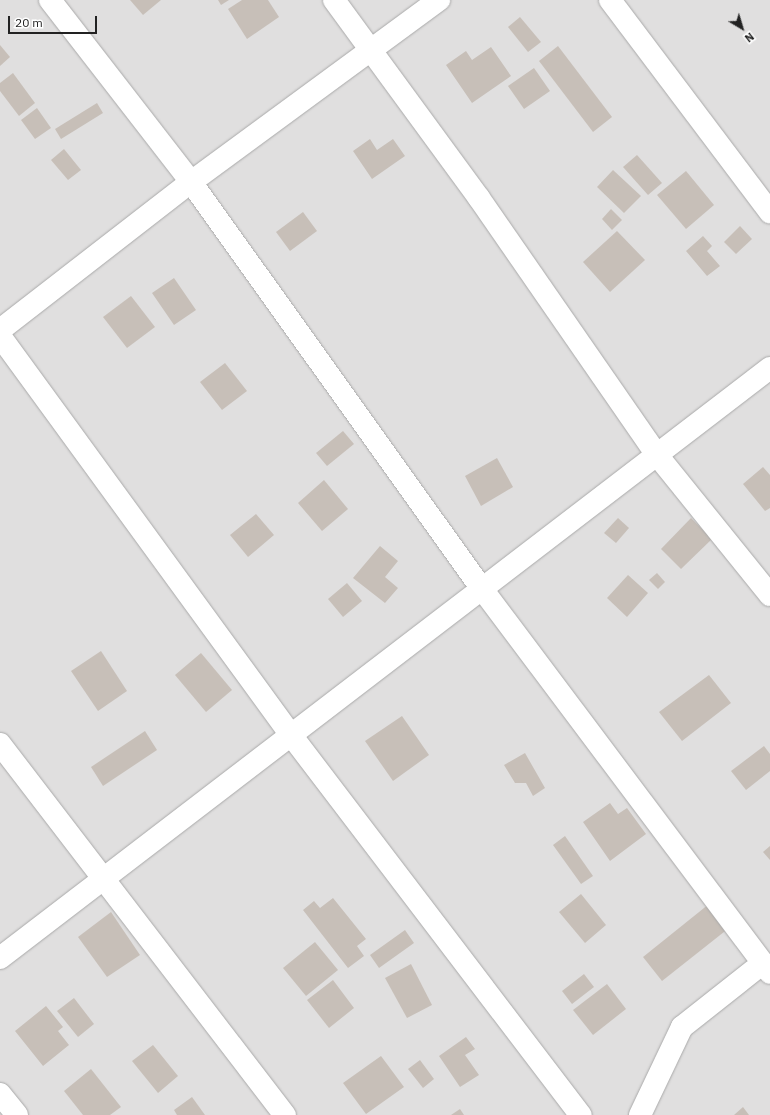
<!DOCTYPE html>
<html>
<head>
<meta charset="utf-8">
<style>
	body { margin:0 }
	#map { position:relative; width:770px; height:1115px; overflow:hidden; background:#f2efe9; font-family:"IBM Plex Sans",sans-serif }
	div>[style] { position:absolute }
	.residential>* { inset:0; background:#e0dfdf }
	.building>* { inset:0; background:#c7bfb8 }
	.roads { filter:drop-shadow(0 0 1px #a9a9a9) drop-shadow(0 0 1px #a9a9a9) }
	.minor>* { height:22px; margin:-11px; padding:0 11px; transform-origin:11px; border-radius:11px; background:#fff }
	span { translate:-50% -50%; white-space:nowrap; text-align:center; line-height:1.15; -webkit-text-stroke:3.5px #fff; paint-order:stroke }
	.north { position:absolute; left:722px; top:8px; width:40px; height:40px; -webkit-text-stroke:3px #fff; paint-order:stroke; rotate:142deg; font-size:11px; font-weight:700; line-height:16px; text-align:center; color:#222 }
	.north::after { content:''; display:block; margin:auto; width:14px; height:18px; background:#222; clip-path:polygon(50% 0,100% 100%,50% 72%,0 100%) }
	.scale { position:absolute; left:8px; top:16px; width:89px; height:18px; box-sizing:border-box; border:2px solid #222; border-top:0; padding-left:5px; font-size:12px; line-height:14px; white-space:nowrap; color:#222; -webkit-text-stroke:3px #fff; paint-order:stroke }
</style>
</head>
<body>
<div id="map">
	<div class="residential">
		<div style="clip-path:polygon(0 0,770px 0,770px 1115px,0 1115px)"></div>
	</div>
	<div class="building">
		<div style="clip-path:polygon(130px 0,161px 0,143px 15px)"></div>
		<div style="clip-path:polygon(218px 0,229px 0,221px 5px)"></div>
		<div style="clip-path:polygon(242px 0,268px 0,279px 17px,247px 39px,228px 9px)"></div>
		<div style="clip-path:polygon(520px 17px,541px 42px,528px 52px,508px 27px)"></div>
		<div style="clip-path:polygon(0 45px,10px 57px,0 66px)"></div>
		<div style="clip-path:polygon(558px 46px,612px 117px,593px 132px,539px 61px)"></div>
		<div style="clip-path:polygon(491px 47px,511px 76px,472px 103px,446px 65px,466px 51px,472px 60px)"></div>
		<div style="clip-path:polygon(534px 68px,550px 91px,524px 109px,508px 86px)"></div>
		<div style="clip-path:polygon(13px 73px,35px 103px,19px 116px,0 91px,0 83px)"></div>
		<div style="clip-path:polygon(97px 103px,103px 113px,61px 139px,55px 129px)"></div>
		<div style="clip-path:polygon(37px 108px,51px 128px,35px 139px,21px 120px)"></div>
		<div style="clip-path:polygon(370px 139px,377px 150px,393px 139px,405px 156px,372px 179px,353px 151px)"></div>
		<div style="clip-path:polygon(64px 149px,81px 170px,68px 180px,51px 160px)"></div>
		<div style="clip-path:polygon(637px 155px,662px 183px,648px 195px,623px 167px)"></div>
		<div style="clip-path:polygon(613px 170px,641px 196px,624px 213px,597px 187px)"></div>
		<div style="clip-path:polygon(686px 171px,714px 205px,686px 229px,657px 195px)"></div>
		<div style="clip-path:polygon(611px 209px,622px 220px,612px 230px,602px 219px)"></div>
		<div style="clip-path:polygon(303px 212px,317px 231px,290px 251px,276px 232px)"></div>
		<div style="clip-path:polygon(740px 226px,752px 239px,736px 254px,724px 242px)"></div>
		<div style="clip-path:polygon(617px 231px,645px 260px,610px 292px,583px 262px)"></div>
		<div style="clip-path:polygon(703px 236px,712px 246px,707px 251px,720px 266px,707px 276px,686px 251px)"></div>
		<div style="clip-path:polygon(174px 278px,196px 310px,174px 325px,152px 293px)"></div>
		<div style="clip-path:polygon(131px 296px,155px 327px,127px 348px,103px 317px)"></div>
		<div style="clip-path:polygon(225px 363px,247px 391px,222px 410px,200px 382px)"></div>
		<div style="clip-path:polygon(343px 431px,354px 444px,327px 466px,316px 453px)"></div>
		<div style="clip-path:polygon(497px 458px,513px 487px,481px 506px,465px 476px)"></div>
		<div style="clip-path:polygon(763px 467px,770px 475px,770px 508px,765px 511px,743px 484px)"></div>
		<div style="clip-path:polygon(324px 480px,348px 509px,322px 531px,298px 503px)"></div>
		<div style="clip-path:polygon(256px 514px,274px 535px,248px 557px,230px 535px)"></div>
		<div style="clip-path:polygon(618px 518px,629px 528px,616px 543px,604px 533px)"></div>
		<div style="clip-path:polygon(691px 518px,712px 539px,681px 569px,661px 549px)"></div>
		<div style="clip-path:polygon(380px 546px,398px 561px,385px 577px,398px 588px,385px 603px,353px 578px)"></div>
		<div style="clip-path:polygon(657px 573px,665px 582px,658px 589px,649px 580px)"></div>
		<div style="clip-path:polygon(628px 575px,648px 593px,627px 617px,607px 598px)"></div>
		<div style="clip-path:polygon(347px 583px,362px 601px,343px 617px,328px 599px)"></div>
		<div style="clip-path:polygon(101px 651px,127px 691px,98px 711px,71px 671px)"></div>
		<div style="clip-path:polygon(201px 653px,232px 690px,206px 712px,175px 675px)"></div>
		<div style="clip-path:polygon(709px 675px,731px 703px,682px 741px,659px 712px)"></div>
		<div style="clip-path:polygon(402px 716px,429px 755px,393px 781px,365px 741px)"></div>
		<div style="clip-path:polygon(145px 731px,157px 750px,103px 786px,91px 767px)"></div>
		<div style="clip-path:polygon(764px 746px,770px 754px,770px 771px,746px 790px,731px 771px)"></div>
		<div style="clip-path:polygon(525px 753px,545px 788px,533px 796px,526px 783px,515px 783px,504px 765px)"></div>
		<div style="clip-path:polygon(610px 803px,618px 814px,627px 808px,646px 834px,610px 861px,583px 822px)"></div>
		<div style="clip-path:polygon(565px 836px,593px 876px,581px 884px,553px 845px)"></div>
		<div style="clip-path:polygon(770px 846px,770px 860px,763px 852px)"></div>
		<div style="clip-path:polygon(581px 894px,606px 925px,585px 943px,559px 912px)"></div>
		<div style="clip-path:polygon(333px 898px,366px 939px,357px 946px,364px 956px,348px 968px,303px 910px,314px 901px,320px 908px)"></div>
		<div style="clip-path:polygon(709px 904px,729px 928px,662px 981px,643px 957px)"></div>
		<div style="clip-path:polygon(111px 912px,140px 955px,107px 977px,78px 937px)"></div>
		<div style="clip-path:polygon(405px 930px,414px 943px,379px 968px,370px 955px)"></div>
		<div style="clip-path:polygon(315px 942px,338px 970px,306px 996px,283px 968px)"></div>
		<div style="clip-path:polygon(411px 964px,432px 1005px,407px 1018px,385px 978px)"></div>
		<div style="clip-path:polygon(584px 974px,594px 987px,572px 1004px,562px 991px)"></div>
		<div style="clip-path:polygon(333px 980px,354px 1008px,329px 1028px,307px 1000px)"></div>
		<div style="clip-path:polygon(607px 984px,626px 1009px,593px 1035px,573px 1010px)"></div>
		<div style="clip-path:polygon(74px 998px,94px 1024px,78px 1037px,57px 1011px)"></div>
		<div style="clip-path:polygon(46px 1006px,63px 1027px,58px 1031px,69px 1045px,43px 1066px,15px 1031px)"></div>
		<div style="clip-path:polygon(466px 1037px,475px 1049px,465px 1055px,479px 1075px,460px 1087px,439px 1056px)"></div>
		<div style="clip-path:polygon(153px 1045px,178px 1076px,158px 1093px,132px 1061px)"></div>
		<div style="clip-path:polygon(381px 1056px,404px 1087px,366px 1114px,343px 1083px)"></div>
		<div style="clip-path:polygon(420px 1060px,434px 1079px,423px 1088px,408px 1069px)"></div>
		<div style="clip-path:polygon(91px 1069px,121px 1107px,110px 1115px,83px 1115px,64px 1091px)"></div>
		<div style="clip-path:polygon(192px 1097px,205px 1115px,177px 1115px,174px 1110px)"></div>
		<div style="clip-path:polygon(743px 1107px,749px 1115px,734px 1115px)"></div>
		<div style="clip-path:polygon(460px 1109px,464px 1115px,451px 1115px)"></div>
	</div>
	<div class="roads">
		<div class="minor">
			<div style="left:50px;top:0;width:230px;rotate:52.2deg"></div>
			<div style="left:191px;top:182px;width:500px;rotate:54.44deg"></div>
			<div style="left:482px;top:589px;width:480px;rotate:53.1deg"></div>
			<div style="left:334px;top:0;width:245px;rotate:53.8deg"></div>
			<div style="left:479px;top:198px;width:313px;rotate:55.3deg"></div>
			<div style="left:657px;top:455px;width:180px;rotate:51.1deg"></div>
			<div style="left:610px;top:0;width:266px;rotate:53deg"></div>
			<div style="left:0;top:330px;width:242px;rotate:-37.8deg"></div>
			<div style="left:191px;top:182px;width:308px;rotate:-36.3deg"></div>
			<div style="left:0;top:336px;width:494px;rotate:53.9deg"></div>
			<div style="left:291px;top:735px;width:478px;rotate:52.7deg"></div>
			<div style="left:0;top:744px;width:468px;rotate:52.5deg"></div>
			<div style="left:0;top:958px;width:970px;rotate:-37.46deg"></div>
			<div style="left:0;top:1094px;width:27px;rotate:51deg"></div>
			<div style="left:640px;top:1115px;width:98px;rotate:-64.5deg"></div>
			<div style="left:682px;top:1027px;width:103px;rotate:-38.3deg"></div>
		</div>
	</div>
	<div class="north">N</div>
	<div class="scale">20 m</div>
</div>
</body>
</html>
